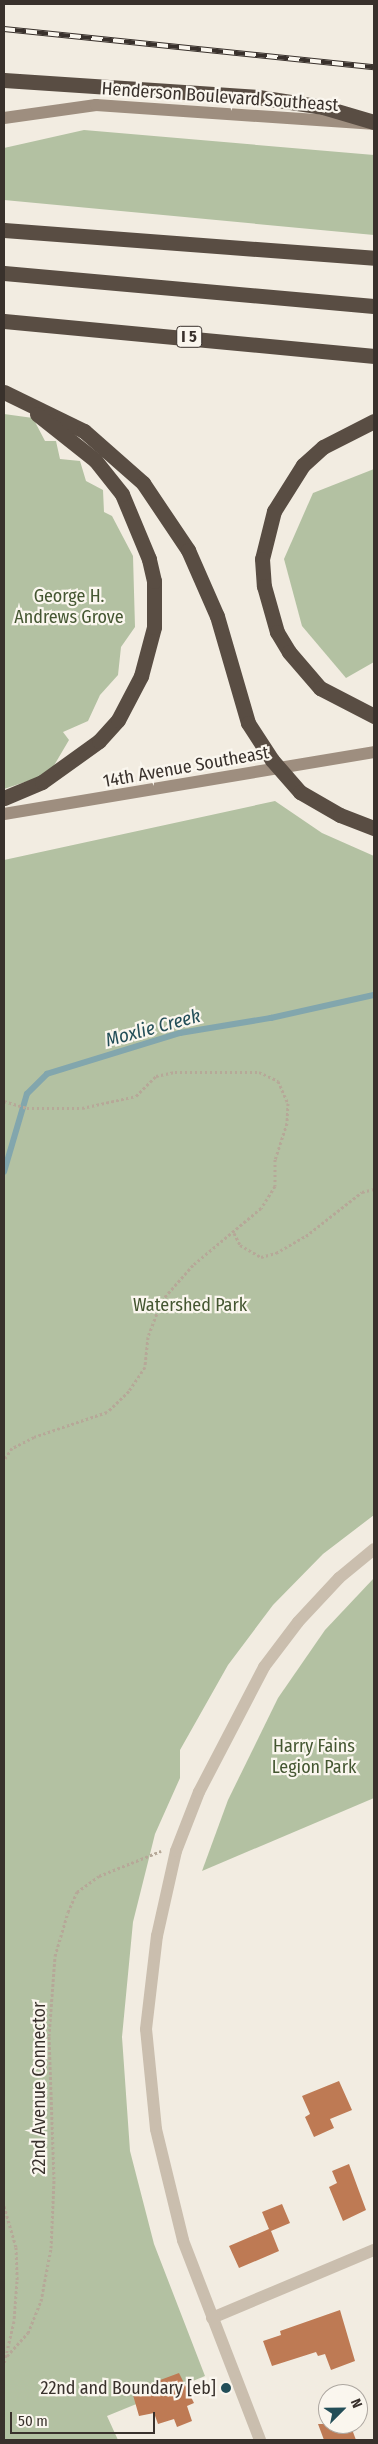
<!DOCTYPE html>
<html>
<head>
<meta charset="utf-8">
<style>
	body { margin:0 }
	#map { position:relative; width:378px; height:2444px; overflow:hidden; background:#f2ece1; font-family:"Fira Sans Condensed",sans-serif }
	div>[style] { position:absolute }
	.green>* { inset:0; background:#b3c1a2 }
	.stream>* { height:5.5px; margin:-2.75px; padding:0 2.75px; transform-origin:2.75px; border-radius:2.75px; background:#82a6ad }
	.building>* { inset:0; background:#be7a54 }
	.path>* { height:3px; margin-top:-1.5px; transform-origin:0; background:repeating-linear-gradient(90deg,#b6a898 0 2.5px,transparent 0 5px) }
	.minor>* { height:12px; margin:-6px; padding:0 6px; transform-origin:6px; border-radius:6px; background:#cabeae }
	.tertiary>* { height:12px; margin:-6px; padding:0 6px; transform-origin:6px; border-radius:6px; background:#cabeae }
	.secondary>* { height:12px; margin:-6px; padding:0 6px; transform-origin:6px; border-radius:6px; background:#9e8e7f }
	.motorway>* { height:15px; margin:-7.5px; padding:0 7.5px; transform-origin:7.5px; border-radius:7.5px; background:#594d43 }
	.rail>* { height:5.5px; margin-top:-2.75px; transform-origin:0; background:repeating-linear-gradient(90deg,#faf6ee 0 11px,#39312c 0 22px); box-sizing:border-box; border-block:1px solid #39312c }
	.dots>* { width:14px; height:14px; translate:-50% -50%; box-sizing:border-box; border:2px solid #faf6ee; border-radius:50% }
	span { translate:-50% -50%; white-space:nowrap; text-align:center; line-height:1.15; -webkit-text-stroke:4.5px #faf6ee; paint-order:stroke }
	.shield-label span { padding:1px 4px; background:#faf6ee; border:1px solid; border-radius:4px; -webkit-text-stroke-width:0 }
	.shield-label { font-size:16px; color:#39312c; font-weight:700 }
	.street-label { font-size:18px; color:#39312c }
	.park-label { font-size:18px; color:#445631 }
	.poi-label { font-size:18px; color:#39312c }
	.right { translate:-100% -50%; text-align:right }
	.water-label { font-size:19px; color:#234e58; font-style:italic }
	.frame { position:absolute; inset:0; border:5px solid #39312c; pointer-events:none }
	.north { position:absolute; left:318px; top:2384px; width:50px; height:50px; box-sizing:border-box; background:#faf6ee; border:1px solid #ada7a0; border-radius:50%; rotate:67deg; font-size:14px; font-weight:700; line-height:20px; text-align:center; color:#39312c }
	.north::after { content:''; display:block; margin:auto; width:18px; height:22px; background:#234e58; clip-path:polygon(50% 0,100% 100%,50% 72%,0 100%) }
	.scale { position:absolute; left:10px; top:2412px; width:145px; height:22px; box-sizing:border-box; border:2px solid #39312c; border-top:0; padding-left:6px; font-size:15px; line-height:18px; white-space:nowrap; color:#39312c; -webkit-text-stroke:4px #faf6ee; paint-order:stroke }
</style>
</head>
<body>
<div id="map">
	<div class="green">
		<div style="clip-path:polygon(84px 130px,374px 155px,374px 235px,4px 200px,4px 148px)"></div>
		<div style="clip-path:polygon(4px 414px,33px 418px,45px 441px,56px 441px,60px 459px,80px 461px,86px 481px,103px 490px,104px 512px,112px 516px,133px 556px,135px 627px,121px 647px,118px 675px,100px 695px,88px 721px,63px 732px,69px 740px,49px 774px,4px 789px)"></div>
		<div style="clip-path:polygon(374px 469px,374px 662px,346px 678px,302px 626px,284px 559px,313px 493px)"></div>
		<div style="clip-path:polygon(275px 801px,322px 833px,374px 856px,374px 1515px,323px 1554px,273px 1605px,228px 1665px,180px 1750px,180px 1778px,155px 1834px,133px 1922px,122px 2037px,130px 2151px,154px 2244px,205px 2376px,107px 2416px,118px 2440px,4px 2440px,4px 860px)"></div>
		<div style="clip-path:polygon(374px 1578px,374px 1798px,202px 1871px,228px 1800px,278px 1698px,325px 1630px)"></div>
	</div>
	<div class="stream">
		<div style="left:4px;top:1172px;width:81px;rotate:-73.6deg"></div>
		<div style="left:27px;top:1094px;width:28px;rotate:-45deg"></div>
		<div style="left:47px;top:1074px;width:139px;rotate:-17.1deg"></div>
		<div style="left:180px;top:1033px;width:92px;rotate:-9.4deg"></div>
		<div style="left:271px;top:1018px;width:106px;rotate:-12.6deg"></div>
	</div>
	<div class="building">
		<div style="clip-path:polygon(339px 2081px,352px 2110px,330px 2119px,334px 2128px,314px 2137px,305px 2117px,310px 2114px,302px 2096px)"></div>
		<div style="clip-path:polygon(349px 2164px,366px 2210px,343px 2221px,329px 2187px,337px 2183px,332px 2171px)"></div>
		<div style="clip-path:polygon(282px 2204px,290px 2223px,271px 2231px,279px 2251px,239px 2268px,229px 2246px,269px 2229px,262px 2212px)"></div>
		<div style="clip-path:polygon(340px 2310px,355px 2361px,331px 2370px,325px 2354px,318px 2356px,316px 2352px,272px 2366px,263px 2341px,281px 2335px,280px 2331px)"></div>
		<div style="clip-path:polygon(179px 2373px,194px 2403px,187px 2406px,192px 2421px,177px 2427px,174px 2419px,158px 2424px,154px 2413px,139px 2416px,133px 2395px,145px 2391px,144px 2386px)"></div>
		<div style="clip-path:polygon(318px 2424px,350px 2424px,356px 2440px,324px 2440px)"></div>
	</div>
	<div class="path">
		<div style="left:4px;top:1101px;width:24px;rotate:17deg"></div>
		<div style="left:27px;top:1108px;width:55px"></div>
		<div style="left:82px;top:1108px;width:55px;rotate:-12.5deg"></div>
		<div style="left:136px;top:1096px;width:28px;rotate:-45deg"></div>
		<div style="left:156px;top:1076px;width:19px;rotate:-12deg"></div>
		<div style="left:175px;top:1072px;width:84px"></div>
		<div style="left:259px;top:1072px;width:21px;rotate:25deg"></div>
		<div style="left:278px;top:1081px;width:24px;rotate:66deg"></div>
		<div style="left:288px;top:1103px;width:20px;rotate:93deg"></div>
		<div style="left:287px;top:1123px;width:38px;rotate:108deg"></div>
		<div style="left:275px;top:1159px;width:27px;rotate:90deg"></div>
		<div style="left:275px;top:1186px;width:26px;rotate:122deg"></div>
		<div style="left:261px;top:1208px;width:89px;rotate:140deg"></div>
		<div style="left:193px;top:1265px;width:47px;rotate:131.5deg"></div>
		<div style="left:162px;top:1300px;width:40px;rotate:111deg"></div>
		<div style="left:148px;top:1337px;width:30px;rotate:96deg"></div>
		<div style="left:145px;top:1367px;width:29px;rotate:124deg"></div>
		<div style="left:129px;top:1391px;width:30px;rotate:136deg"></div>
		<div style="left:107px;top:1412px;width:77px;rotate:161.1deg"></div>
		<div style="left:34px;top:1437px;width:25px;rotate:153deg"></div>
		<div style="left:12px;top:1448px;width:14px;rotate:124deg"></div>
		<div style="left:234px;top:1233px;width:13px;rotate:63deg"></div>
		<div style="left:240px;top:1245px;width:24px;rotate:30deg"></div>
		<div style="left:261px;top:1257px;width:16px;rotate:-15deg"></div>
		<div style="left:276px;top:1253px;width:34px;rotate:-30deg"></div>
		<div style="left:306px;top:1236px;width:71px;rotate:-38.2deg"></div>
		<div style="left:362px;top:1192px;width:12px;rotate:-14deg"></div>
		<div style="left:4px;top:2206px;width:43px;rotate:73.7deg"></div>
		<div style="left:16px;top:2247px;width:34px;rotate:88deg"></div>
		<div style="left:17px;top:2281px;width:40px;rotate:94.3deg"></div>
		<div style="left:14px;top:2321px;width:44px;rotate:103.1deg"></div>
		<div style="left:7px;top:2356px;width:31px;rotate:-48deg"></div>
		<div style="left:28px;top:2333px;width:35px;rotate:-68deg"></div>
		<div style="left:41px;top:2301px;width:54px;rotate:-79.3deg"></div>
		<div style="left:51px;top:2248px;width:69px;rotate:-87.5deg"></div>
		<div style="left:54px;top:2179px;width:143px;rotate:-92deg"></div>
		<div style="left:49px;top:2036px;width:80px;rotate:-85.7deg"></div>
		<div style="left:55px;top:1956px;width:46px;rotate:-73.5deg"></div>
		<div style="left:68px;top:1912px;width:22px;rotate:-66deg"></div>
		<div style="left:77px;top:1892px;width:27px;rotate:-36deg"></div>
		<div style="left:99px;top:1876px;width:67px;rotate:-22deg"></div>
	</div>
	<div class="minor">
		<div style="left:212px;top:2318px;width:176px;rotate:-22.8deg"></div>
	</div>
	<div class="tertiary">
		<div style="left:260px;top:2440px;width:214px;rotate:-111.1deg"></div>
		<div style="left:183px;top:2240px;width:114px;rotate:-103.7deg"></div>
		<div style="left:156px;top:2129px;width:100px;rotate:-95.7deg"></div>
		<div style="left:146px;top:2029px;width:94px;rotate:-83.3deg"></div>
		<div style="left:157px;top:1936px;width:87px;rotate:-77.4deg"></div>
		<div style="left:176px;top:1851px;width:63px;rotate:-68.7deg"></div>
		<div style="left:199px;top:1792px;width:141px;rotate:-62.5deg"></div>
		<div style="left:264px;top:1667px;width:56px;rotate:-52.9deg"></div>
		<div style="left:298px;top:1622px;width:60px;rotate:-47deg"></div>
		<div style="left:339px;top:1578px;width:45px;rotate:-39.6deg"></div>
	</div>
	<div class="secondary">
		<div style="left:4px;top:118px;width:93px;rotate:-8deg"></div>
		<div style="left:96px;top:105px;width:277px;rotate:3.9deg"></div>
		<div style="left:4px;top:814px;width:375px;rotate:-9.5deg"></div>
	</div>
	<div class="motorway">
		<div style="left:4px;top:80px;width:255px;rotate:3.8deg"></div>
		<div style="left:258px;top:97px;width:66px;rotate:8.7deg"></div>
		<div style="left:323px;top:107px;width:53px;rotate:16.4deg"></div>
		<div style="left:4px;top:230px;width:371px;rotate:4.3deg"></div>
		<div style="left:4px;top:273px;width:371px;rotate:5.1deg"></div>
		<div style="left:4px;top:321px;width:372px;rotate:5.4deg"></div>
		<div style="left:4px;top:392px;width:89px;rotate:26deg"></div>
		<div style="left:84px;top:431px;width:79px;rotate:41.4deg"></div>
		<div style="left:143px;top:483px;width:81px;rotate:56.1deg"></div>
		<div style="left:188px;top:550px;width:72px;rotate:66.3deg"></div>
		<div style="left:217px;top:616px;width:111px;rotate:73.8deg"></div>
		<div style="left:248px;top:723px;width:44px;rotate:57deg"></div>
		<div style="left:272px;top:760px;width:43px;rotate:48.8deg"></div>
		<div style="left:300px;top:792px;width:46px;rotate:29.9deg"></div>
		<div style="left:340px;top:815px;width:36px;rotate:21deg"></div>
		<div style="left:374px;top:421px;width:57px;rotate:153deg"></div>
		<div style="left:323px;top:447px;width:27px;rotate:138deg"></div>
		<div style="left:303px;top:465px;width:54px;rotate:122.2deg"></div>
		<div style="left:274px;top:511px;width:49px;rotate:104deg"></div>
		<div style="left:262px;top:559px;width:27px;rotate:86deg"></div>
		<div style="left:264px;top:586px;width:48px;rotate:74.2deg"></div>
		<div style="left:277px;top:632px;width:23px;rotate:59deg"></div>
		<div style="left:289px;top:652px;width:48px;rotate:49.3deg"></div>
		<div style="left:320px;top:688px;width:61px;rotate:27.4deg"></div>
		<div style="left:4px;top:798px;width:41px;rotate:-22.8deg"></div>
		<div style="left:42px;top:782px;width:70px;rotate:-35.7deg"></div>
		<div style="left:99px;top:741px;width:28px;rotate:-48deg"></div>
		<div style="left:118px;top:720px;width:50px;rotate:-62.4deg"></div>
		<div style="left:141px;top:676px;width:51px;rotate:-75.1deg"></div>
		<div style="left:154px;top:627px;width:46px;rotate:-90deg"></div>
		<div style="left:154px;top:581px;width:23px;rotate:-103deg"></div>
		<div style="left:149px;top:559px;width:70px;rotate:-112.6deg"></div>
		<div style="left:122px;top:494px;width:43px;rotate:-128.5deg"></div>
		<div style="left:95px;top:460px;width:74px;rotate:-141.6deg"></div>
	</div>
	<div class="rail">
		<div style="left:4px;top:29px;width:372px;rotate:5.9deg"></div>
	</div>
	<div class="dots">
		<div style="left:226px;top:2388px;background:#234e58"></div>
	</div>
	<div class="shield-label">
		<span style="left:189px;top:337px">I 5</span>
	</div>
	<div class="street-label">
		<span style="left:220px;top:97px;rotate:4deg">Henderson Boulevard Southeast</span>
		<span style="left:186px;top:767px;rotate:-10deg">14th Avenue Southeast</span>
		<span style="left:39px;top:2088px;rotate:-90deg">22nd Avenue Connector</span>
	</div>
	<div class="park-label">
		<span style="left:69px;top:607px">George H.<br>Andrews Grove</span>
		<span style="left:190px;top:1305px">Watershed Park</span>
		<span style="left:314px;top:1757px">Harry Fains<br>Legion Park</span>
	</div>
	<div class="poi-label">
		<span class="right" style="left:216px;top:2388px">22nd and Boundary [eb]</span>
	</div>
	<div class="water-label">
		<span style="left:153px;top:1028px;rotate:-15deg">Moxlie Creek</span>
	</div>
	<div class="frame"></div>
	<div class="north">N</div>
	<div class="scale">50 m</div>
</div>
</body>
</html>
